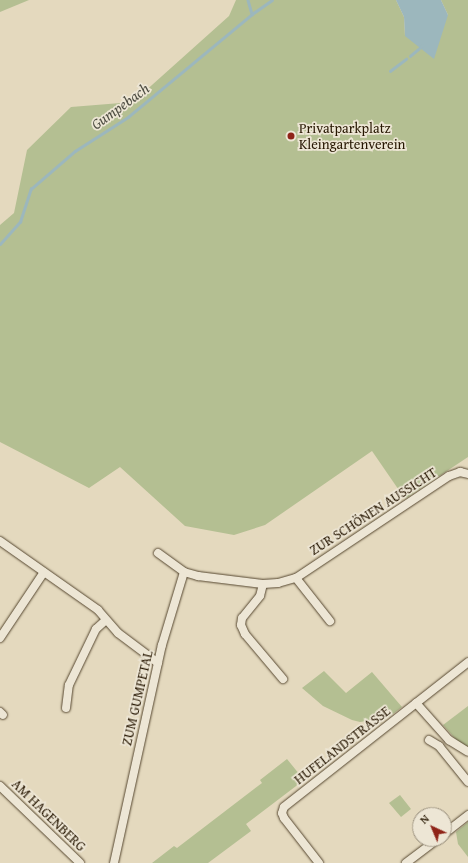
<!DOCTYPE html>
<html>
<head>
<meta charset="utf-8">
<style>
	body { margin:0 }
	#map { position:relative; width:468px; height:863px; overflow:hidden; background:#e4d9be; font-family:"Gentium Book Plus",serif }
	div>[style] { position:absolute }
	.green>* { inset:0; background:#b4bf92 }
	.water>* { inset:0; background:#9cb7bd }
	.stream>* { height:2.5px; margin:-1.25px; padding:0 1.25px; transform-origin:1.25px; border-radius:1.25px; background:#9cb7bd }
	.roads { filter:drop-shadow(0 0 1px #564730) drop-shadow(0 0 1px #564730) }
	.street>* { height:8px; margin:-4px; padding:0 4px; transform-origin:4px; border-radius:4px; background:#ede6d5 }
	.dots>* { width:11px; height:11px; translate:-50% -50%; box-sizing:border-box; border:2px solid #ede6d5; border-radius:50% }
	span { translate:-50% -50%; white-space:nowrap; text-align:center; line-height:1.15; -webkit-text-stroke:3.5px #ede6d5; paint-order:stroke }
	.poi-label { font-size:14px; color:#261601 }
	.left { translate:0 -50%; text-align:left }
	.street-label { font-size:14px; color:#261601 }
	.water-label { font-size:15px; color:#4f4e43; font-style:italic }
	.north { position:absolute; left:412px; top:807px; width:40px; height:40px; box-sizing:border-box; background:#ede6d5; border:1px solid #9d9380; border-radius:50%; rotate:316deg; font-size:11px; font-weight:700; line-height:16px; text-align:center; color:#261601 }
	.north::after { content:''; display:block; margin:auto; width:14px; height:18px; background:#8f2418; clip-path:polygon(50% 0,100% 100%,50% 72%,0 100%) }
</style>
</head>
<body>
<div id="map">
	<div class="green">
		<div style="clip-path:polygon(0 0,29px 0,0 12px)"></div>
		<div style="clip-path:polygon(236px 0,396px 0,404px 17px,405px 36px,448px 15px,441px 0,468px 0,468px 457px,405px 499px,372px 451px,265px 525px,234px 535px,185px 526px,120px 467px,89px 488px,0 442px,0 225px,14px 213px,27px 150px,71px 107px,133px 102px,229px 16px)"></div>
		<div style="clip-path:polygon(324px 671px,346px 693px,372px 672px,402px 707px,389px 717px,360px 722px,352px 720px,323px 706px,302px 688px)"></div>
		<div style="clip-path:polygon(468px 706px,468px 747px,460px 744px,443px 725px)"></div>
		<div style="clip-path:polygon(287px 759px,304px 780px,246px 824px,251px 831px,208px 863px,152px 863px,174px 846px,177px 848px,262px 783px,260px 780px)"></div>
		<div style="clip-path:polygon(400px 795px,411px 809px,401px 817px,389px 803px)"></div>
		<div style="clip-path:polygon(468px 822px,468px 857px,458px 844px,456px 832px)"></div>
	</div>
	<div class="water">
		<div style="clip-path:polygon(396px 0,441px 0,448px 15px,434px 59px,405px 36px,404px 17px)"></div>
	</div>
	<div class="stream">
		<div style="left:248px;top:0;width:15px;rotate:74deg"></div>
		<div style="left:410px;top:56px;width:16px;rotate:-40deg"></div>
		<div style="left:390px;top:71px;width:20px;rotate:-37deg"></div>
		<div style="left:0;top:244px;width:30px;rotate:-48deg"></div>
		<div style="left:20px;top:222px;width:35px;rotate:-72deg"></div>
		<div style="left:31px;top:189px;width:58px;rotate:-40.8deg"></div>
		<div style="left:75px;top:151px;width:63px;rotate:-32.7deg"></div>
		<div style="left:128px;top:117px;width:161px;rotate:-39.7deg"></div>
		<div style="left:252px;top:14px;width:24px;rotate:-35deg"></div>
	</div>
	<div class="roads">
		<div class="street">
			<div style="left:0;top:541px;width:120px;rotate:35.1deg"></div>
			<div style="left:98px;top:610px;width:30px;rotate:49deg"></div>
			<div style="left:118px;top:633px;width:50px;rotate:36.9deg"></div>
			<div style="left:158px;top:553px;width:32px;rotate:36deg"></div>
			<div style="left:184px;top:572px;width:15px;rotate:16deg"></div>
			<div style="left:198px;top:576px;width:65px;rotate:7deg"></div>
			<div style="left:263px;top:584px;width:15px;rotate:-4deg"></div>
			<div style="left:278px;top:583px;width:19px;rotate:-16deg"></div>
			<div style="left:296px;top:578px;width:184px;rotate:-33.7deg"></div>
			<div style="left:449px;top:476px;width:12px;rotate:-20deg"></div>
			<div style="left:460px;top:472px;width:8px;rotate:14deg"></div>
			<div style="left:296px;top:578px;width:55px;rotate:51.7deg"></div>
			<div style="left:263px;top:584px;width:12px;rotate:104deg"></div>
			<div style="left:260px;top:596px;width:28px;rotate:129deg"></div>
			<div style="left:242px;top:618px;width:7px;rotate:98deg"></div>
			<div style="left:241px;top:625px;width:10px;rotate:66deg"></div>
			<div style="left:245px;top:634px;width:59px;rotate:49.8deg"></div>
			<div style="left:0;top:638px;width:79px;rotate:-56.3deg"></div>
			<div style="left:416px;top:703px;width:50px;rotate:48.3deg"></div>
			<div style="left:449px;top:740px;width:22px;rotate:32deg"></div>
			<div style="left:66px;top:708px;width:23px;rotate:-83deg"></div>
			<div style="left:69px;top:685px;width:62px;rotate:-64.3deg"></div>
			<div style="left:96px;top:629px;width:13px;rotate:-42deg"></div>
			<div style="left:0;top:712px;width:4px;rotate:45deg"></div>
			<div style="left:429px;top:740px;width:12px;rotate:31deg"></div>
			<div style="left:439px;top:746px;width:46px;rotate:51.1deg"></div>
			<div style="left:0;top:786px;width:111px;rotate:43.9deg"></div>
			<div style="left:444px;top:834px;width:31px;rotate:-38deg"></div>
			<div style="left:114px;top:863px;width:223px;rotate:-77.6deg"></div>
			<div style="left:162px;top:645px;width:76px;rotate:-73.2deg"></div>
			<div style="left:319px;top:863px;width:57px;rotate:-127.9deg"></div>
			<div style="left:284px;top:818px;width:5px;rotate:-112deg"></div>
			<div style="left:282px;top:813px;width:6px;rotate:-72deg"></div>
			<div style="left:284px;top:807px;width:234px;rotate:-38.2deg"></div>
			<div style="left:406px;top:863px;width:40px;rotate:-37deg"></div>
		</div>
	</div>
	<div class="dots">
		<div style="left:291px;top:136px;background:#8f2418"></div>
	</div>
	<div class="poi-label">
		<span class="left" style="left:299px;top:136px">Privatparkplatz<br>Kleingartenverein</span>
	</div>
	<div class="street-label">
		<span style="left:373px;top:511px;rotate:-33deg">ZUR SCHÖNEN AUSSICHT</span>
		<span style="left:137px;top:698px;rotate:-77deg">ZUM GUMPETAL</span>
		<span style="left:342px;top:745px;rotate:-38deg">HUFELANDSTRASSE</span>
		<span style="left:49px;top:815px;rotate:44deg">AM HAGENBERG</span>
	</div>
	<div class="water-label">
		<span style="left:120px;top:106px;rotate:-36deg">Gumpebach</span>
	</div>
	<div class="north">N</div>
</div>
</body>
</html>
